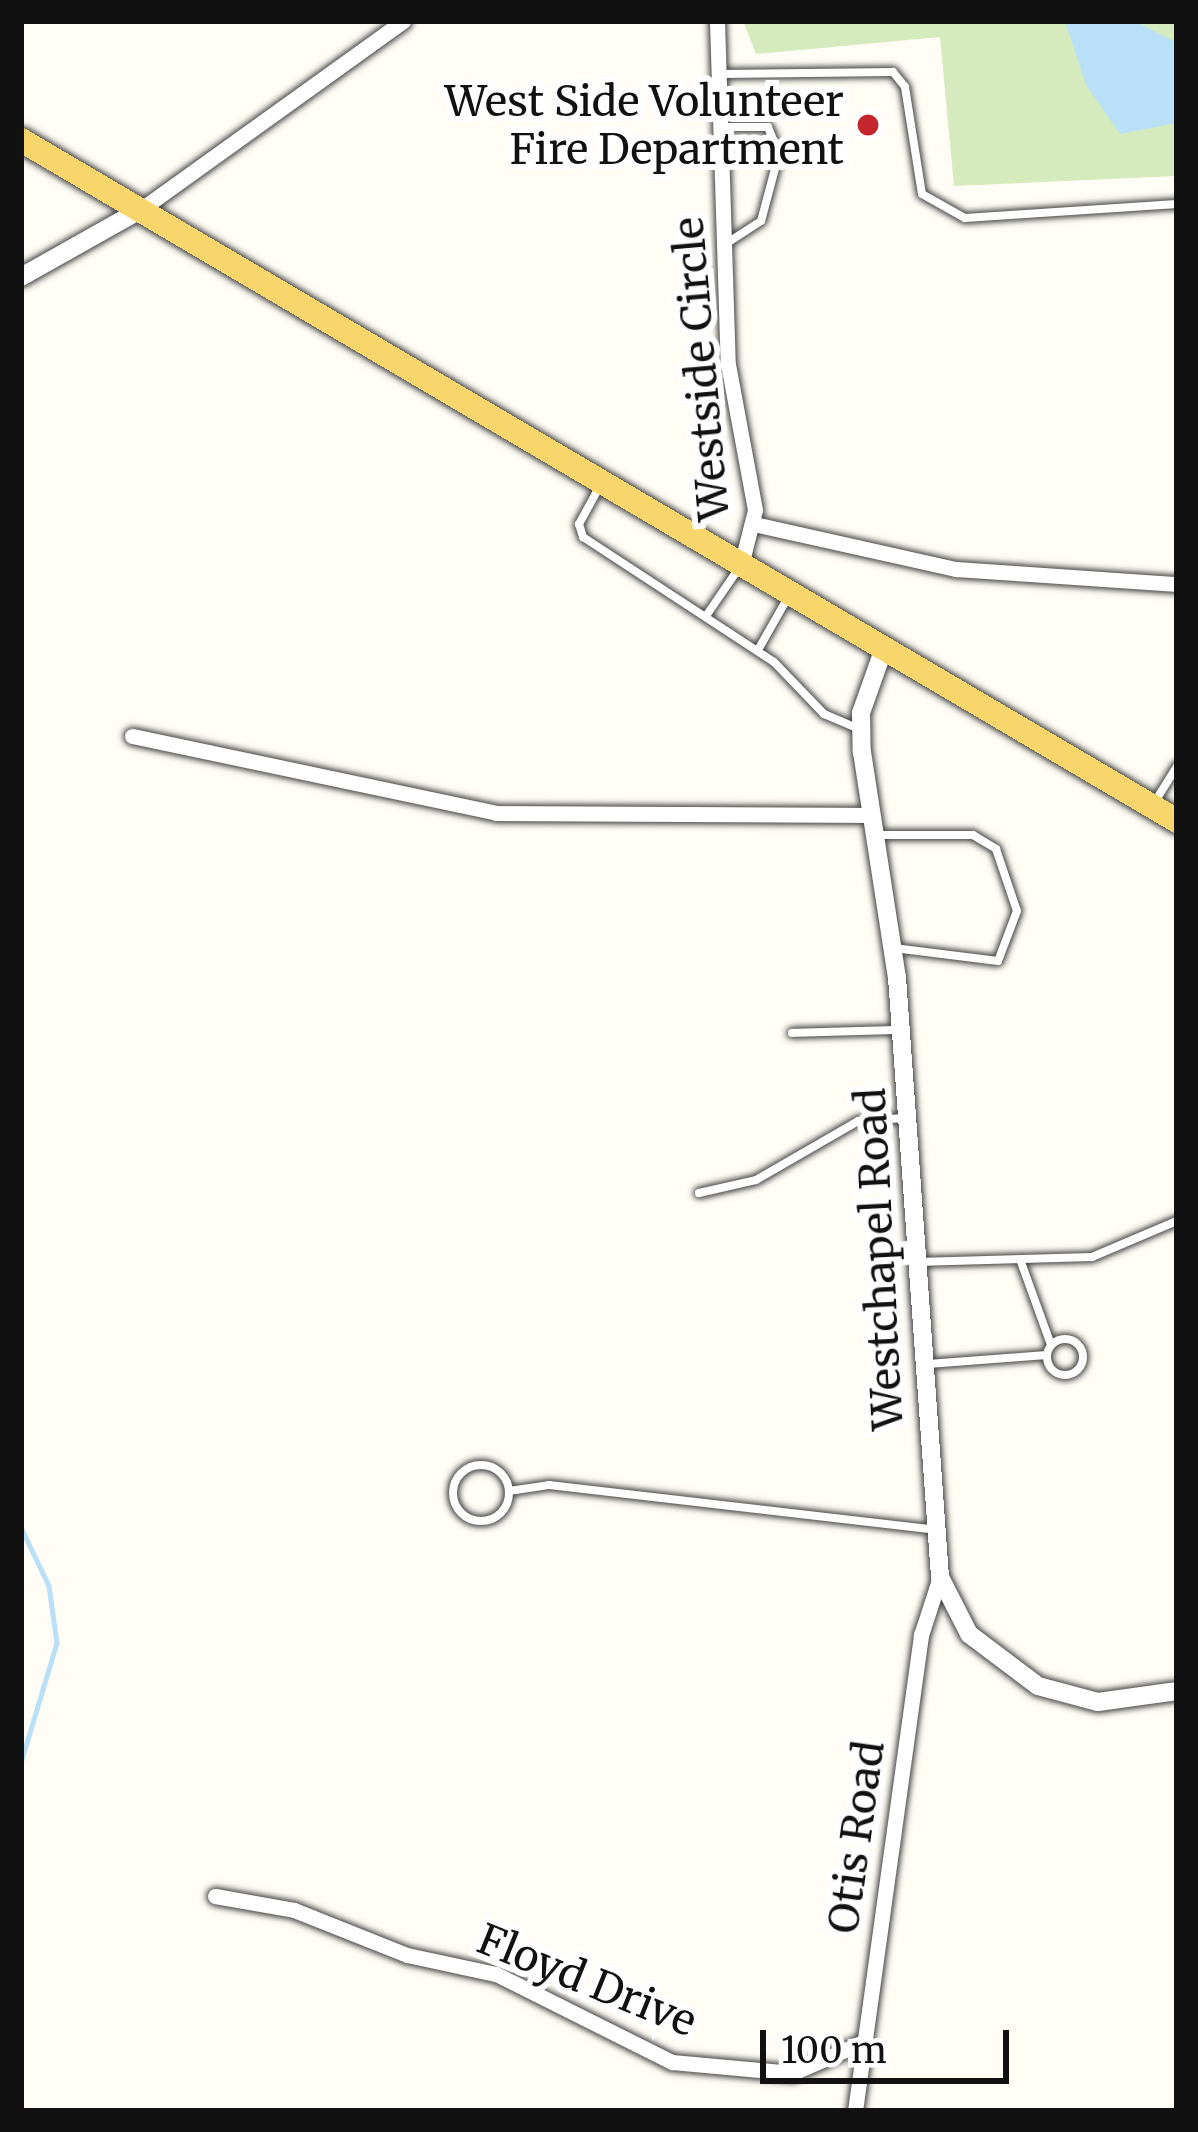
<!DOCTYPE html>
<html>
<head>
<meta charset="utf-8">
<style>
	body { margin:0 }
	#map { position:relative; width:1198px; height:2132px; overflow:hidden; background:#fffdf5; font-family:Merriweather,serif }
	div>[style] { position:absolute }
	.green>* { inset:0; background:#d5ebbd }
	.water>* { inset:0; background:#b9e0f7 }
	.stream>* { height:4.5px; margin:-2.25px; padding:0 2.25px; transform-origin:2.25px; border-radius:2.25px; background:#b9e0f7 }
	.roads { filter:drop-shadow(0 0 3px #444) drop-shadow(0 0 3px #444) }
	.service>* { height:8px; margin:-4px; padding:0 4px; transform-origin:4px; border-radius:4px; background:#fff }
	.service>.ring { margin:-4px; padding:0; box-sizing:content-box; background:none; border:8px solid #fff; border-radius:50% }
	.minor>* { height:15px; margin:-7.5px; padding:0 7.5px; transform-origin:7.5px; border-radius:7.5px; background:#fff }
	.tertiary>* { height:18px; margin:-9px; padding:0 9px; transform-origin:9px; border-radius:9px; background:#fff }
	.primary>* { height:24px; margin:-12px; padding:0 12px; transform-origin:12px; border-radius:12px; background:#f9d66b }
	.dots>* { width:33px; height:33px; translate:-50% -50%; box-sizing:border-box; border:6px solid #fff; border-radius:50% }
	span { translate:-50% -50%; white-space:nowrap; text-align:center; line-height:1.15; -webkit-text-stroke:12px #fff; paint-order:stroke }
	.poi-label { font-size:42px; color:#111 }
	.right { translate:-100% -50%; text-align:right }
	.street-label { font-size:42px; color:#111 }
	.frame { position:absolute; inset:0; border:24px solid #111; pointer-events:none }
	.scale { position:absolute; left:760px; top:2030px; width:249px; height:54px; box-sizing:border-box; border:6px solid #111; border-top:0; padding-left:15px; font-size:36px; line-height:42px; white-space:nowrap; color:#111; -webkit-text-stroke:9px #fff; paint-order:stroke }
</style>
</head>
<body>
<div id="map">
	<div class="green">
		<div style="clip-path:polygon(743px 21px,1177px 21px,1177px 176px,954px 186px,940px 37px,756px 54px)"></div>
	</div>
	<div class="water">
		<div style="clip-path:polygon(1065px 21px,1135px 21px,1177px 43px,1177px 123px,1120px 134px,1086px 85px)"></div>
	</div>
	<div class="stream">
		<div style="left:21px;top:1527px;width:65px;rotate:64.6deg"></div>
		<div style="left:49px;top:1586px;width:58px;rotate:82deg"></div>
		<div style="left:57px;top:1643px;width:125px;rotate:106.7deg"></div>
	</div>
	<div class="roads">
		<div class="service">
			<div style="left:721px;top:74px;width:172px;rotate:-0.7deg"></div>
			<div style="left:893px;top:72px;width:19px;rotate:51deg"></div>
			<div style="left:905px;top:87px;width:108px;rotate:81deg"></div>
			<div style="left:922px;top:194px;width:49px;rotate:29.2deg"></div>
			<div style="left:965px;top:218px;width:212px;rotate:-3.8deg"></div>
			<div style="left:721px;top:127px;width:47px"></div>
			<div style="left:768px;top:127px;width:29px;rotate:68deg"></div>
			<div style="left:779px;top:154px;width:69px;rotate:105deg"></div>
			<div style="left:761px;top:221px;width:44px;rotate:147deg"></div>
			<div style="left:601px;top:484px;width:46px;rotate:118.8deg"></div>
			<div style="left:579px;top:524px;width:14px;rotate:73deg"></div>
			<div style="left:583px;top:537px;width:228px;rotate:33.2deg"></div>
			<div style="left:774px;top:662px;width:72px;rotate:46.1deg"></div>
			<div style="left:824px;top:714px;width:38px;rotate:23deg"></div>
			<div style="left:706px;top:616px;width:58px;rotate:-55.5deg"></div>
			<div style="left:758px;top:650px;width:59px;rotate:-60.4deg"></div>
			<div style="left:1156px;top:800px;width:40px;rotate:-58deg"></div>
			<div style="left:877px;top:835px;width:96px"></div>
			<div style="left:973px;top:835px;width:27px;rotate:31deg"></div>
			<div style="left:996px;top:849px;width:65px;rotate:71.3deg"></div>
			<div style="left:1017px;top:911px;width:53px;rotate:110.8deg"></div>
			<div style="left:998px;top:961px;width:105px;rotate:-172.9deg"></div>
			<div style="left:792px;top:1033px;width:108px;rotate:-1.6deg"></div>
			<div style="left:699px;top:1193px;width:58px;rotate:-12.8deg"></div>
			<div style="left:756px;top:1180px;width:118px;rotate:-30deg"></div>
			<div style="left:858px;top:1121px;width:47px;rotate:-3.7deg"></div>
			<div style="left:917px;top:1262px;width:175px;rotate:-1.6deg"></div>
			<div style="left:1092px;top:1257px;width:92px;rotate:-23deg"></div>
			<div style="left:1021px;top:1262px;width:88px;rotate:70.1deg"></div>
			<div class="ring" style="left:1047px;top:1339px;width:28px;height:28px"></div>
			<div style="left:928px;top:1364px;width:119px;rotate:-4.3deg"></div>
			<div class="ring" style="left:453px;top:1465px;width:48px;height:48px"></div>
			<div style="left:509px;top:1491px;width:40px;rotate:-8.5deg"></div>
			<div style="left:549px;top:1485px;width:385px;rotate:6.6deg"></div>
		</div>
		<div class="minor">
			<div style="left:717px;top:21px;width:343px;rotate:88.2deg"></div>
			<div style="left:728px;top:364px;width:148px;rotate:79.5deg"></div>
			<div style="left:755px;top:510px;width:57px;rotate:104.3deg"></div>
			<div style="left:140px;top:210px;width:324px;rotate:-35.7deg"></div>
			<div style="left:754px;top:524px;width:207px;rotate:12.6deg"></div>
			<div style="left:956px;top:569px;width:222px;rotate:3.9deg"></div>
			<div style="left:132px;top:736px;width:372px;rotate:11.9deg"></div>
			<div style="left:496px;top:813px;width:376px;rotate:0.3deg"></div>
			<div style="left:215px;top:1896px;width:80px;rotate:10deg"></div>
			<div style="left:294px;top:1910px;width:122px;rotate:21.7deg"></div>
			<div style="left:407px;top:1955px;width:91px;rotate:12.1deg"></div>
			<div style="left:496px;top:1974px;width:197px;rotate:26.6deg"></div>
			<div style="left:672px;top:2062px;width:121px;rotate:5.2deg"></div>
			<div style="left:793px;top:2073px;width:77px;rotate:-23.9deg"></div>
			<div style="left:855px;top:2111px;width:481px;rotate:-82.1deg"></div>
			<div style="left:921px;top:1635px;width:61px;rotate:-71.9deg"></div>
		</div>
		<div class="tertiary">
			<div style="left:21px;top:277px;width:137px;rotate:-29.4deg"></div>
			<div style="left:884px;top:648px;width:69px;rotate:109.5deg"></div>
			<div style="left:861px;top:713px;width:39px;rotate:89deg"></div>
			<div style="left:862px;top:752px;width:228px;rotate:81.2deg"></div>
			<div style="left:897px;top:977px;width:602px;rotate:85.9deg"></div>
			<div style="left:940px;top:1577px;width:64px;rotate:63deg"></div>
			<div style="left:969px;top:1634px;width:86px;rotate:37deg"></div>
			<div style="left:1038px;top:1686px;width:62px;rotate:14.9deg"></div>
			<div style="left:1098px;top:1702px;width:80px;rotate:-7.9deg"></div>
		</div>
		<div class="primary">
			<div style="left:21px;top:140px;width:1342px;rotate:30.5deg"></div>
		</div>
	</div>
	<div class="dots">
		<div style="left:868px;top:125px;background:#c4262e"></div>
	</div>
	<div class="poi-label">
		<span class="right" style="left:844px;top:125px">West Side Volunteer<br>Fire Department</span>
	</div>
	<div class="street-label">
		<span style="left:701px;top:369px;rotate:-95deg">Westside Circle</span>
		<span style="left:879px;top:1259px;rotate:-93deg">Westchapel Road</span>
		<span style="left:856px;top:1837px;rotate:-82deg">Otis Road</span>
		<span style="left:587px;top:1980px;rotate:22deg">Floyd Drive</span>
	</div>
	<div class="frame"></div>
	<div class="scale">100 m</div>
</div>
</body>
</html>
